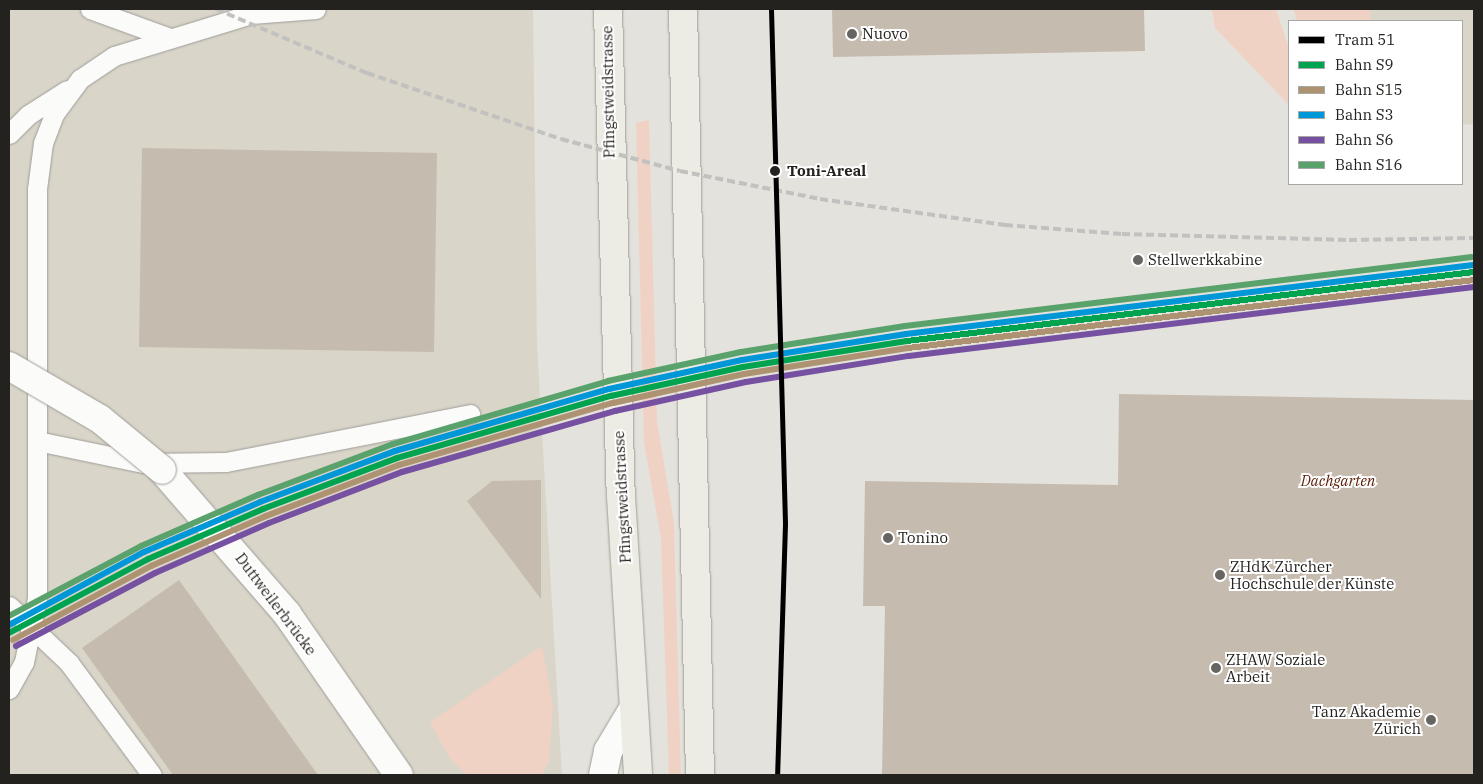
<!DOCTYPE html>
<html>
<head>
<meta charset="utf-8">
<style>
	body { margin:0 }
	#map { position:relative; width:1483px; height:784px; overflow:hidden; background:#e4e2dc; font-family:"IBM Plex Serif",serif }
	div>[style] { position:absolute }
	.built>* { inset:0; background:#d9d5c9 }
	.green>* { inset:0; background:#f0d2c5 }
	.building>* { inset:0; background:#c6bbaf }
	.roads { filter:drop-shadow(0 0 1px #9f9d99) drop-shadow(0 0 1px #9f9d99) }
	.service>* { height:19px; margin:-9.5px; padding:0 9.5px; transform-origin:9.5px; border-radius:9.5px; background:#fbfbfa }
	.tertiary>* { height:28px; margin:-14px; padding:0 14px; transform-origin:14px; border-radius:14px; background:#fbfbfa }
	.primary>* { height:28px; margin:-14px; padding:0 14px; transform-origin:14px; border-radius:14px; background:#ecece4 }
	.rail>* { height:4px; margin-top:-2px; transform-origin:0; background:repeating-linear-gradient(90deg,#c2c1bf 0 8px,transparent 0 12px) }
	.bridges { filter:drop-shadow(0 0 1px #9f9d99) drop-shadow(0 0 1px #9f9d99) }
	.tertiary-bridge>* { height:28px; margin:-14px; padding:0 14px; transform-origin:14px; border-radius:14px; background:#fbfbfa }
	.rail-1>* { height:6px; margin:-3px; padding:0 3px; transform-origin:3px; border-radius:3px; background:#00a34f }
	.rail-2>* { height:6px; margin:-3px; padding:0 3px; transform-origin:3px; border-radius:3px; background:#ae9373 }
	.rail-3>* { height:6px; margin:-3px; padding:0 3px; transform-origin:3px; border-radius:3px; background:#0097d8 }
	.rail-4>* { height:6px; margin:-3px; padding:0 3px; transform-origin:3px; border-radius:3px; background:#7751a1 }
	.rail-5>* { height:6px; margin:-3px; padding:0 3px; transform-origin:3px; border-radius:3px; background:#5aa26c }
	.tram-1>* { height:5px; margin:-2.5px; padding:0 2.5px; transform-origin:2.5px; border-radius:2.5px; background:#000 }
	.dots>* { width:14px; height:14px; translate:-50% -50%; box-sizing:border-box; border:2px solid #fff; border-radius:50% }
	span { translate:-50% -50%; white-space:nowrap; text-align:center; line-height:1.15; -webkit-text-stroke:4px #fff; paint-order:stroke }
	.poi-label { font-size:15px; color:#24221f }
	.left { translate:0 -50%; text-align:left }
	.right { translate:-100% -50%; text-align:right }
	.street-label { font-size:15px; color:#24221f }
	.stop-label { font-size:15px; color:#24221f; font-weight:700 }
	.park-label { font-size:15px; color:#5c1f07; font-style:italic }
	.frame { position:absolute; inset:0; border:10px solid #24221f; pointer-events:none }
	.legend { position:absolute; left:1288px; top:20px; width:175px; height:165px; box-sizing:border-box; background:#fff; border:1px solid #a7a7a5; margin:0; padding:6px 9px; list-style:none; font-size:15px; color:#24221f }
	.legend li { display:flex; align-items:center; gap:10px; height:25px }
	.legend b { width:25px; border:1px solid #a7a7a5 }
</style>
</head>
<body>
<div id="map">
	<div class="built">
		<div style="clip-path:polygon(9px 9px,533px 9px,537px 346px,562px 775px,9px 775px)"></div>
		<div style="clip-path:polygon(1370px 9px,1474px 9px,1474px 124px,1462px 125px,1462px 21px,1370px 21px)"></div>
	</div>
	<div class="green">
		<div style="clip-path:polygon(1212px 9px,1276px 9px,1289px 49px,1289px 105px,1215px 28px)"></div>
		<div style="clip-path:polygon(1293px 9px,1370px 9px,1370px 21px,1297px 21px)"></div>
		<div style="clip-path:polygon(649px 120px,657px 422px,674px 523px,681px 775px,669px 775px,661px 538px,644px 443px,636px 123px)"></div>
		<div style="clip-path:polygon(542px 646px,553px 707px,549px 761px,542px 775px,467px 775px,450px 759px,430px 722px)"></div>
	</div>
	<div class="building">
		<div style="clip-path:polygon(832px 9px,1144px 9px,1145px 51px,833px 57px)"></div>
		<div style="clip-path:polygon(142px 148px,437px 153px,434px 352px,139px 347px)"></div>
		<div style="clip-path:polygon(1119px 394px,1474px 400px,1474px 775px,882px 775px,885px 606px,863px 606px,865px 481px,1118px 485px)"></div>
		<div style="clip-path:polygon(541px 480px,541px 599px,467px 501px,492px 481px)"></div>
		<div style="clip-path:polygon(179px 580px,318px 775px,173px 775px,82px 648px)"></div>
	</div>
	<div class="roads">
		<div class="service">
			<div style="left:90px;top:9px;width:82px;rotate:20deg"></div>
			<div style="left:9px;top:134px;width:27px;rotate:-45deg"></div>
			<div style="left:28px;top:115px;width:46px;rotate:-32.7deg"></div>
			<div style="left:37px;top:441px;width:108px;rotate:11.7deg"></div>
			<div style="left:143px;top:463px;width:83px;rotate:-0.7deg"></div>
			<div style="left:226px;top:462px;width:249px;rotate:-11.1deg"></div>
			<div style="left:9px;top:606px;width:83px;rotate:43.5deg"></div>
			<div style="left:69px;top:663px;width:139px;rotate:53.5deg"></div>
			<div style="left:9px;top:689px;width:31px;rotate:-61deg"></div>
			<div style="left:24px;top:662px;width:65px;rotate:-78.5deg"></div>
			<div style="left:37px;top:598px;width:409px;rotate:-90deg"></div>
			<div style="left:37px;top:189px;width:46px;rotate:-82.6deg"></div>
			<div style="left:43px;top:143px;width:31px;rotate:-69deg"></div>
			<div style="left:54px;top:114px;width:44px;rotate:-53.4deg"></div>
			<div style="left:80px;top:79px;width:41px;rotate:-34.1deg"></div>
			<div style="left:114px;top:56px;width:143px;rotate:-17deg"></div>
			<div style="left:251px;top:14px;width:65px;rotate:-4.4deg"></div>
		</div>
		<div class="tertiary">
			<div style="left:162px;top:470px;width:191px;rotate:49deg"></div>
			<div style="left:287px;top:614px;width:196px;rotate:55.2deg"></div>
			<div style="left:603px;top:775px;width:25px;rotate:-78deg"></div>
			<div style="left:608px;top:751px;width:49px;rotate:-59.2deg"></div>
		</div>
		<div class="primary">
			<div style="left:608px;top:9px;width:487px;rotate:88.5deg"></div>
			<div style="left:621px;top:496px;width:280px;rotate:86.5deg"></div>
			<div style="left:683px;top:9px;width:766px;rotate:88.73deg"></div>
		</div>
	</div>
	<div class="rail">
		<div style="left:216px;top:9px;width:164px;rotate:23deg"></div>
		<div style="left:367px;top:73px;width:205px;rotate:18.8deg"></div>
		<div style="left:561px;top:139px;width:123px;rotate:15.1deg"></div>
		<div style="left:680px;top:171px;width:143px;rotate:11.3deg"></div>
		<div style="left:820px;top:199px;width:187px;rotate:8deg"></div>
		<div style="left:1005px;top:225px;width:117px;rotate:4.4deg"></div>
		<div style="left:1122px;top:234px;width:227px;rotate:1.5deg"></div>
		<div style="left:1349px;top:240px;width:125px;rotate:-0.9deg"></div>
	</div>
	<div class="bridges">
		<div class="tertiary-bridge">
			<div style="left:9px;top:366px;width:105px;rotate:30.2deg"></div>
			<div style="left:100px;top:419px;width:80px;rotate:39.4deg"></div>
		</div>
	</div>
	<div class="rail-1">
		<div style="left:9px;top:633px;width:157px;rotate:-28deg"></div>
		<div style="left:148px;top:559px;width:125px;rotate:-23.5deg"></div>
		<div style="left:263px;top:509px;width:143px;rotate:-20.8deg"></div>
		<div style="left:397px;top:458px;width:223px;rotate:-16.2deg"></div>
		<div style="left:611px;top:396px;width:135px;rotate:-12.4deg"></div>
		<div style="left:743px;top:367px;width:166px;rotate:-9deg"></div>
		<div style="left:907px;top:341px;width:571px;rotate:-6.94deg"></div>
	</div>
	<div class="rail-2">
		<div style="left:13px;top:640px;width:157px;rotate:-28.2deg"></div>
		<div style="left:151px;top:566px;width:125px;rotate:-23.5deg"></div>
		<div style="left:266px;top:516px;width:142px;rotate:-21deg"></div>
		<div style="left:399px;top:465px;width:223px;rotate:-16.2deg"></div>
		<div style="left:613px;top:403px;width:134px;rotate:-12.5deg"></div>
		<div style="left:744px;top:374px;width:166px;rotate:-9deg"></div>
		<div style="left:908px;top:348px;width:570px;rotate:-6.85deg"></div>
	</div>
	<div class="rail-3">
		<div style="left:9px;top:625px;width:153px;rotate:-28.4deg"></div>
		<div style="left:144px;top:552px;width:126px;rotate:-23.3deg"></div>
		<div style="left:260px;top:502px;width:144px;rotate:-20.7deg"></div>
		<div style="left:395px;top:451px;width:223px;rotate:-16.2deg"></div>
		<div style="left:609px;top:389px;width:136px;rotate:-12.3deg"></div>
		<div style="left:742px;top:360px;width:166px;rotate:-9deg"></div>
		<div style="left:906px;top:334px;width:571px;rotate:-6.94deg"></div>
	</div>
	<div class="rail-4">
		<div style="left:16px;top:646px;width:157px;rotate:-27.7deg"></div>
		<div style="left:155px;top:573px;width:124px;rotate:-23.7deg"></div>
		<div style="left:269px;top:523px;width:142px;rotate:-21deg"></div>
		<div style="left:402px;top:472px;width:222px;rotate:-16deg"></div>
		<div style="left:615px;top:411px;width:134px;rotate:-12.5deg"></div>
		<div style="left:746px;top:382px;width:165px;rotate:-9.1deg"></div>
		<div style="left:909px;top:356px;width:569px;rotate:-6.96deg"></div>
	</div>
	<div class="rail-5">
		<div style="left:9px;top:616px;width:149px;rotate:-27.9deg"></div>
		<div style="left:141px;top:546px;width:128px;rotate:-23.6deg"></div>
		<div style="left:258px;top:495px;width:144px;rotate:-20.7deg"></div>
		<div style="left:393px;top:444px;width:224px;rotate:-16.3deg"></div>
		<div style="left:608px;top:381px;width:136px;rotate:-12.3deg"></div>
		<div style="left:741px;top:352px;width:166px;rotate:-9deg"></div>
		<div style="left:905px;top:326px;width:571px;rotate:-6.94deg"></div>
	</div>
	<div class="tram-1">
		<div style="left:771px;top:9px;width:515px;rotate:88.44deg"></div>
		<div style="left:785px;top:524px;width:251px;rotate:91.8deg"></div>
	</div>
	<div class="dots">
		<div style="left:852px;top:34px;background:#676561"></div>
		<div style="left:775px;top:171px;background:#24221f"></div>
		<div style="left:1138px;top:260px;background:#676561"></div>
		<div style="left:888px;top:538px;background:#676561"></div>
		<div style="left:1220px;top:575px;background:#676561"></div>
		<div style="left:1216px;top:668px;background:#676561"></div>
		<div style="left:1431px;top:720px;background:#676561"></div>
	</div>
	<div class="poi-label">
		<span class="left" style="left:862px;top:34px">Nuovo</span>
		<span class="left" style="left:1148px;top:260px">Stellwerkkabine</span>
		<span class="left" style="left:898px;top:538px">Tonino</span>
		<span class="left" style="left:1230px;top:575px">ZHdK Zürcher<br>Hochschule der Künste</span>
		<span class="left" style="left:1226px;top:668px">ZHAW Soziale<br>Arbeit</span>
		<span class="right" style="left:1421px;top:720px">Tanz Akademie<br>Zürich</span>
	</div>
	<div class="street-label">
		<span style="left:608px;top:92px;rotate:-91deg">Pfingstweidstrasse</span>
		<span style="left:622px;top:497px;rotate:-93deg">Pfingstweidstrasse</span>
		<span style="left:276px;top:604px;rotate:53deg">Duttweilerbrücke</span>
	</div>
	<div class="stop-label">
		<span class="left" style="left:787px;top:171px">Toni-Areal</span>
	</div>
	<div class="park-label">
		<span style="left:1338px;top:481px">Dachgarten</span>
	</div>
	<div class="frame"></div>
	<ul class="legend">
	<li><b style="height:6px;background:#000"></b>Tram 51</li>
	<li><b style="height:6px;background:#00a34f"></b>Bahn S9</li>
	<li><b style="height:6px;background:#ae9373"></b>Bahn S15</li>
	<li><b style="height:6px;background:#0097d8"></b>Bahn S3</li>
	<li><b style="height:6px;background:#7751a1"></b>Bahn S6</li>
	<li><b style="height:6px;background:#5aa26c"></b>Bahn S16</li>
	</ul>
</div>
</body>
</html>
